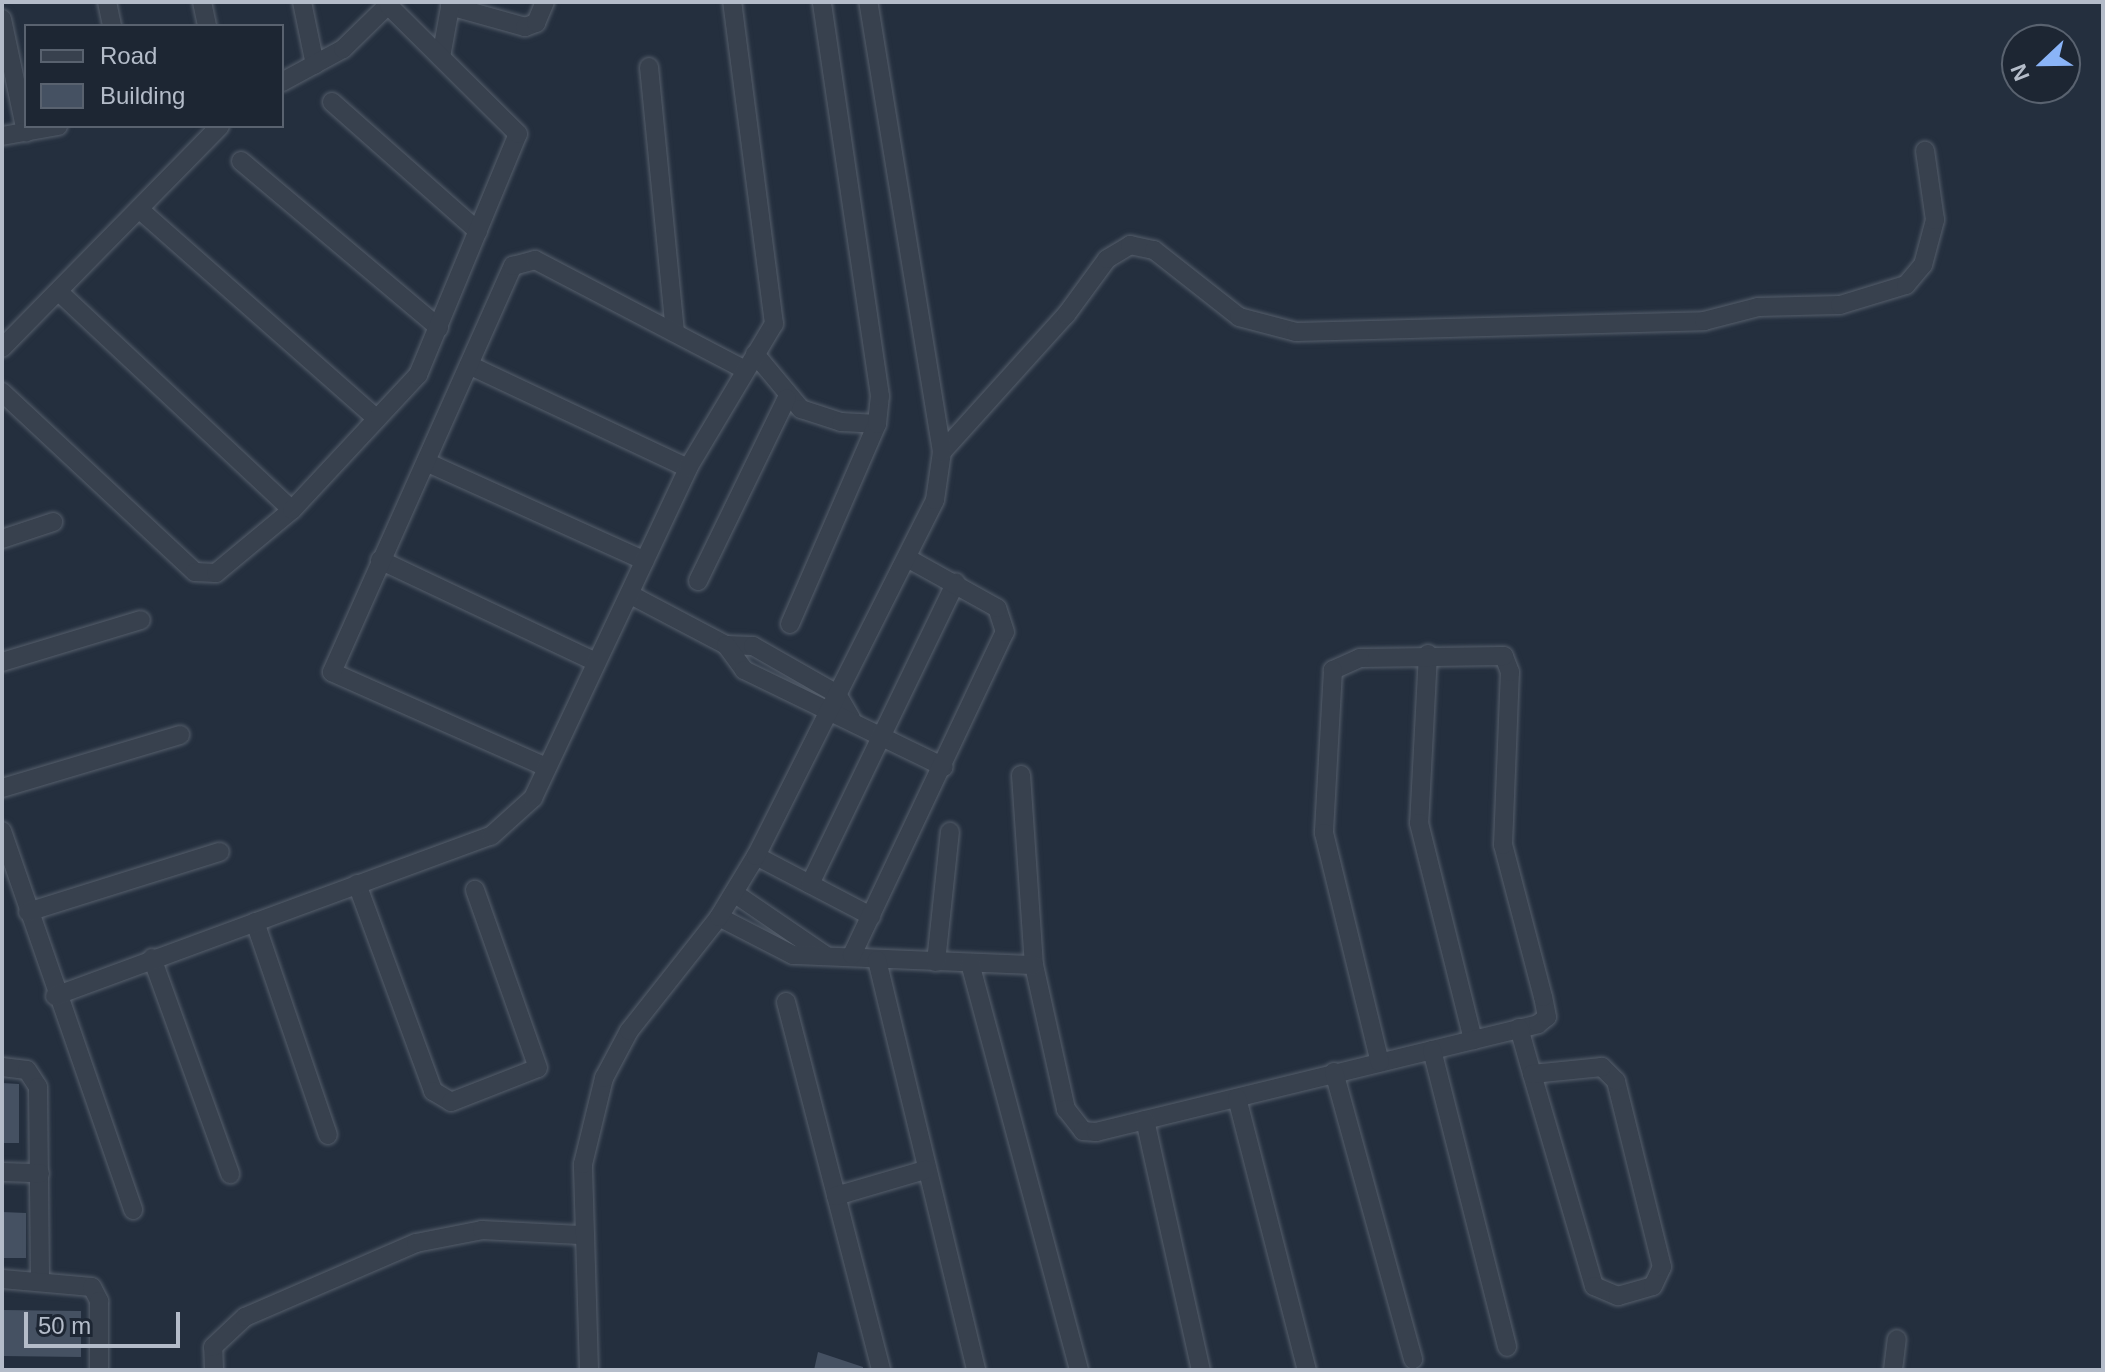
<!DOCTYPE html>
<html>
<head>
<meta charset="utf-8">
<style>
	body { margin:0 }
	#map { position:relative; width:2105px; height:1372px; overflow:hidden; background:#242f3e; font-family:Helvetica,sans-serif }
	div>[style] { position:absolute }
	.building>* { inset:0; background:#455162 }
	.roads { filter:drop-shadow(0 0 2px #565f6c) drop-shadow(0 0 2px #565f6c) }
	.minor>* { height:18px; margin:-9px; padding:0 9px; transform-origin:9px; border-radius:9px; background:#38414e }
	span { translate:-50% -50%; white-space:nowrap; text-align:center; line-height:1.15; -webkit-text-stroke:6px #1d2633; paint-order:stroke }
	.frame { position:absolute; inset:0; border:4px solid #b4bcc9; pointer-events:none }
	.legend { position:absolute; left:24px; top:24px; width:260px; height:104px; box-sizing:border-box; background:#1d2633; border:2px solid #59626f; margin:0; padding:10px 14px; list-style:none; font-size:24px; color:#b4bcc9 }
	.legend li { display:flex; align-items:center; gap:16px; height:40px }
	.legend b { width:40px; border:2px solid #59626f }
	.north { position:absolute; left:2001px; top:24px; width:80px; height:80px; box-sizing:border-box; background:#1d2633; border:2px solid #59626f; border-radius:50%; rotate:248deg; font-size:22px; font-weight:700; line-height:32px; text-align:center; color:#b4bcc9 }
	.north::after { content:''; display:block; margin:auto; width:28px; height:36px; background:#8ab4f8; clip-path:polygon(50% 0,100% 100%,50% 72%,0 100%) }
	.scale { position:absolute; left:24px; top:1312px; width:156px; height:36px; box-sizing:border-box; border:4px solid #b4bcc9; border-top:0; padding-left:10px; font-size:24px; line-height:28px; white-space:nowrap; color:#b4bcc9; -webkit-text-stroke:6px #1d2633; paint-order:stroke }
</style>
</head>
<body>
<div id="map">
	<div class="building">
		<div style="clip-path:polygon(2px 1083px,19px 1084px,19px 1143px,2px 1143px)"></div>
		<div style="clip-path:polygon(2px 1212px,26px 1213px,26px 1258px,2px 1258px)"></div>
		<div style="clip-path:polygon(2px 1310px,81px 1311px,81px 1357px,2px 1356px)"></div>
		<div style="clip-path:polygon(818px 1352px,863px 1367px,863px 1370px,814px 1370px)"></div>
	</div>
	<div class="roads">
		<div class="minor">
			<div style="left:107px;top:2px;width:25px;rotate:78deg"></div>
			<div style="left:202px;top:2px;width:25px;rotate:78deg"></div>
			<div style="left:302px;top:2px;width:64px;rotate:78.3deg"></div>
			<div style="left:450px;top:6px;width:78px;rotate:15.6deg"></div>
			<div style="left:525px;top:27px;width:12px;rotate:-20deg"></div>
			<div style="left:536px;top:23px;width:23px;rotate:-67deg"></div>
			<div style="left:2px;top:19px;width:116px;rotate:78deg"></div>
			<div style="left:441px;top:57px;width:56px;rotate:-79.7deg"></div>
			<div style="left:649px;top:67px;width:267px;rotate:84.4deg"></div>
			<div style="left:282px;top:82px;width:69px;rotate:-28.4deg"></div>
			<div style="left:343px;top:49px;width:67px;rotate:-44.4deg"></div>
			<div style="left:332px;top:102px;width:195px;rotate:41.5deg"></div>
			<div style="left:2px;top:136px;width:57px;rotate:-10.1deg"></div>
			<div style="left:241px;top:161px;width:259px;rotate:40.1deg"></div>
			<div style="left:139px;top:209px;width:317px;rotate:41.4deg"></div>
			<div style="left:59px;top:292px;width:319px;rotate:43.1deg"></div>
			<div style="left:2px;top:348px;width:311px;rotate:-45.5deg"></div>
			<div style="left:755px;top:354px;width:72px;rotate:50.1deg"></div>
			<div style="left:801px;top:409px;width:42px;rotate:18deg"></div>
			<div style="left:841px;top:422px;width:36px;rotate:3deg"></div>
			<div style="left:469px;top:365px;width:242px;rotate:25.2deg"></div>
			<div style="left:2px;top:392px;width:264px;rotate:43deg"></div>
			<div style="left:195px;top:572px;width:21px;rotate:3deg"></div>
			<div style="left:216px;top:573px;width:99px;rotate:-39.7deg"></div>
			<div style="left:292px;top:510px;width:185px;rotate:-47deg"></div>
			<div style="left:418px;top:375px;width:261px;rotate:-67.5deg"></div>
			<div style="left:518px;top:134px;width:182px;rotate:-135.2deg"></div>
			<div style="left:942px;top:452px;width:185px;rotate:-47.9deg"></div>
			<div style="left:1066px;top:315px;width:69px;rotate:-53.8deg"></div>
			<div style="left:1107px;top:259px;width:27px;rotate:-31deg"></div>
			<div style="left:1130px;top:245px;width:25px;rotate:12deg"></div>
			<div style="left:1154px;top:250px;width:108px;rotate:38.2deg"></div>
			<div style="left:1239px;top:317px;width:59px;rotate:14.7deg"></div>
			<div style="left:1296px;top:332px;width:408px;rotate:-1.5deg"></div>
			<div style="left:1704px;top:321px;width:56px;rotate:-14.5deg"></div>
			<div style="left:1758px;top:307px;width:82px;rotate:-1.4deg"></div>
			<div style="left:1840px;top:305px;width:69px;rotate:-16.9deg"></div>
			<div style="left:1906px;top:285px;width:26px;rotate:-50deg"></div>
			<div style="left:1923px;top:265px;width:47px;rotate:-75.1deg"></div>
			<div style="left:1935px;top:220px;width:70px;rotate:-98.2deg"></div>
			<div style="left:426px;top:462px;width:240px;rotate:24.3deg"></div>
			<div style="left:2px;top:539px;width:54px;rotate:-18.4deg"></div>
			<div style="left:380px;top:560px;width:239px;rotate:25.3deg"></div>
			<div style="left:698px;top:581px;width:203px;rotate:-64.1deg"></div>
			<div style="left:631px;top:595px;width:107px;rotate:27.8deg"></div>
			<div style="left:726px;top:645px;width:27px;rotate:2deg"></div>
			<div style="left:753px;top:646px;width:97px;rotate:29.7deg"></div>
			<div style="left:837px;top:694px;width:28px;rotate:60deg"></div>
			<div style="left:790px;top:624px;width:218px;rotate:-66.5deg"></div>
			<div style="left:877px;top:424px;width:28px;rotate:-84deg"></div>
			<div style="left:880px;top:396px;width:398px;rotate:-98.4deg"></div>
			<div style="left:726px;top:645px;width:31px;rotate:54deg"></div>
			<div style="left:744px;top:670px;width:222px;rotate:25.9deg"></div>
			<div style="left:1428px;top:654px;width:169px;rotate:93deg"></div>
			<div style="left:1419px;top:823px;width:224px;rotate:76deg"></div>
			<div style="left:2px;top:662px;width:145px;rotate:-16.8deg"></div>
			<div style="left:546px;top:767px;width:234px;rotate:-156.1deg"></div>
			<div style="left:332px;top:672px;width:445px;rotate:-66deg"></div>
			<div style="left:513px;top:266px;width:23px;rotate:-15deg"></div>
			<div style="left:535px;top:260px;width:233px;rotate:27.6deg"></div>
			<div style="left:1021px;top:775px;width:190px;rotate:86.1deg"></div>
			<div style="left:1034px;top:965px;width:148px;rotate:77.5deg"></div>
			<div style="left:1066px;top:1109px;width:28px;rotate:52deg"></div>
			<div style="left:1083px;top:1131px;width:13px;rotate:4deg"></div>
			<div style="left:1096px;top:1132px;width:455px;rotate:-13.7deg"></div>
			<div style="left:1538px;top:1024px;width:11px;rotate:-38deg"></div>
			<div style="left:1547px;top:1017px;width:20px;rotate:-101deg"></div>
			<div style="left:1543px;top:997px;width:157px;rotate:-104.7deg"></div>
			<div style="left:1503px;top:845px;width:173px;rotate:-87.7deg"></div>
			<div style="left:1510px;top:672px;width:17px;rotate:-111deg"></div>
			<div style="left:1504px;top:656px;width:144px;rotate:179.2deg"></div>
			<div style="left:1360px;top:658px;width:30px;rotate:156deg"></div>
			<div style="left:1333px;top:670px;width:163px;rotate:93.2deg"></div>
			<div style="left:1324px;top:833px;width:236px;rotate:76.3deg"></div>
			<div style="left:2px;top:788px;width:186px;rotate:-16.6deg"></div>
			<div style="left:2px;top:831px;width:401px;rotate:70.9deg"></div>
			<div style="left:756px;top:856px;width:130px;rotate:27.6deg"></div>
			<div style="left:357px;top:884px;width:221px;rotate:69.8deg"></div>
			<div style="left:433px;top:1091px;width:21px;rotate:31deg"></div>
			<div style="left:451px;top:1102px;width:93px;rotate:-21.3deg"></div>
			<div style="left:538px;top:1068px;width:189px;rotate:-109.5deg"></div>
			<div style="left:810px;top:884px;width:335px;rotate:-64.2deg"></div>
			<div style="left:734px;top:893px;width:110px;rotate:34.3deg"></div>
			<div style="left:28px;top:912px;width:201px;rotate:-17.4deg"></div>
			<div style="left:719px;top:917px;width:83px;rotate:27.2deg"></div>
			<div style="left:793px;top:955px;width:241px;rotate:2.4deg"></div>
			<div style="left:255px;top:922px;width:225px;rotate:71.1deg"></div>
			<div style="left:852px;top:955px;width:357px;rotate:-64.7deg"></div>
			<div style="left:1005px;top:632px;width:25px;rotate:-108deg"></div>
			<div style="left:997px;top:608px;width:101px;rotate:-150.9deg"></div>
			<div style="left:152px;top:958px;width:230px;rotate:70.1deg"></div>
			<div style="left:877px;top:960px;width:422px;rotate:76.4deg"></div>
			<div style="left:936px;top:962px;width:131px;rotate:-83.9deg"></div>
			<div style="left:970px;top:963px;width:421px;rotate:75deg"></div>
			<div style="left:55px;top:996px;width:464px;rotate:-20.2deg"></div>
			<div style="left:491px;top:836px;width:57px;rotate:-42.1deg"></div>
			<div style="left:533px;top:798px;width:365px;rotate:-64.8deg"></div>
			<div style="left:688px;top:468px;width:168px;rotate:-59.2deg"></div>
			<div style="left:774px;top:324px;width:325px;rotate:-97.4deg"></div>
			<div style="left:786px;top:1002px;width:380px;rotate:75.5deg"></div>
			<div style="left:1519px;top:1028px;width:48px;rotate:74.2deg"></div>
			<div style="left:1532px;top:1074px;width:221px;rotate:73.7deg"></div>
			<div style="left:1594px;top:1286px;width:26px;rotate:23deg"></div>
			<div style="left:1618px;top:1296px;width:36px;rotate:-16deg"></div>
			<div style="left:1653px;top:1286px;width:21px;rotate:-65deg"></div>
			<div style="left:1662px;top:1267px;width:192px;rotate:-103.9deg"></div>
			<div style="left:1616px;top:1081px;width:20px;rotate:-135deg"></div>
			<div style="left:1602px;top:1067px;width:70px;rotate:174.3deg"></div>
			<div style="left:1432px;top:1050px;width:306px;rotate:75.8deg"></div>
			<div style="left:2px;top:1067px;width:25px;rotate:7deg"></div>
			<div style="left:27px;top:1070px;width:20px;rotate:57deg"></div>
			<div style="left:38px;top:1087px;width:192px;rotate:89.4deg"></div>
			<div style="left:1334px;top:1072px;width:298px;rotate:74.6deg"></div>
			<div style="left:1237px;top:1098px;width:281px;rotate:75.6deg"></div>
			<div style="left:1145px;top:1120px;width:256px;rotate:77.4deg"></div>
			<div style="left:2px;top:1172px;width:38px;rotate:2deg"></div>
			<div style="left:836px;top:1196px;width:93px;rotate:-16.3deg"></div>
			<div style="left:2px;top:1279px;width:90px;rotate:5.1deg"></div>
			<div style="left:92px;top:1287px;width:16px;rotate:63deg"></div>
			<div style="left:99px;top:1301px;width:69px;rotate:90deg"></div>
			<div style="left:214px;top:1370px;width:23px;rotate:-92deg"></div>
			<div style="left:213px;top:1347px;width:44px;rotate:-43.2deg"></div>
			<div style="left:245px;top:1317px;width:186px;rotate:-23.4deg"></div>
			<div style="left:416px;top:1243px;width:67px;rotate:-11.1deg"></div>
			<div style="left:482px;top:1230px;width:98px;rotate:2.9deg"></div>
			<div style="left:589px;top:1370px;width:206px;rotate:-91.7deg"></div>
			<div style="left:583px;top:1164px;width:89px;rotate:-76.3deg"></div>
			<div style="left:604px;top:1078px;width:53px;rotate:-62deg"></div>
			<div style="left:629px;top:1031px;width:145px;rotate:-51.7deg"></div>
			<div style="left:719px;top:917px;width:71px;rotate:-58.8deg"></div>
			<div style="left:756px;top:856px;width:398px;rotate:-63.3deg"></div>
			<div style="left:935px;top:500px;width:49px;rotate:-81.7deg"></div>
			<div style="left:942px;top:452px;width:456px;rotate:-99.3deg"></div>
			<div style="left:1893px;top:1370px;width:31px;rotate:-83deg"></div>
		</div>
	</div>
	<div class="frame"></div>
	<ul class="legend">
	<li><b style="height:10px;background:#38414e"></b>Road</li>
	<li><b style="height:22px;background:#455162"></b>Building</li>
	</ul>
	<div class="north">N</div>
	<div class="scale">50 m</div>
</div>
</body>
</html>
